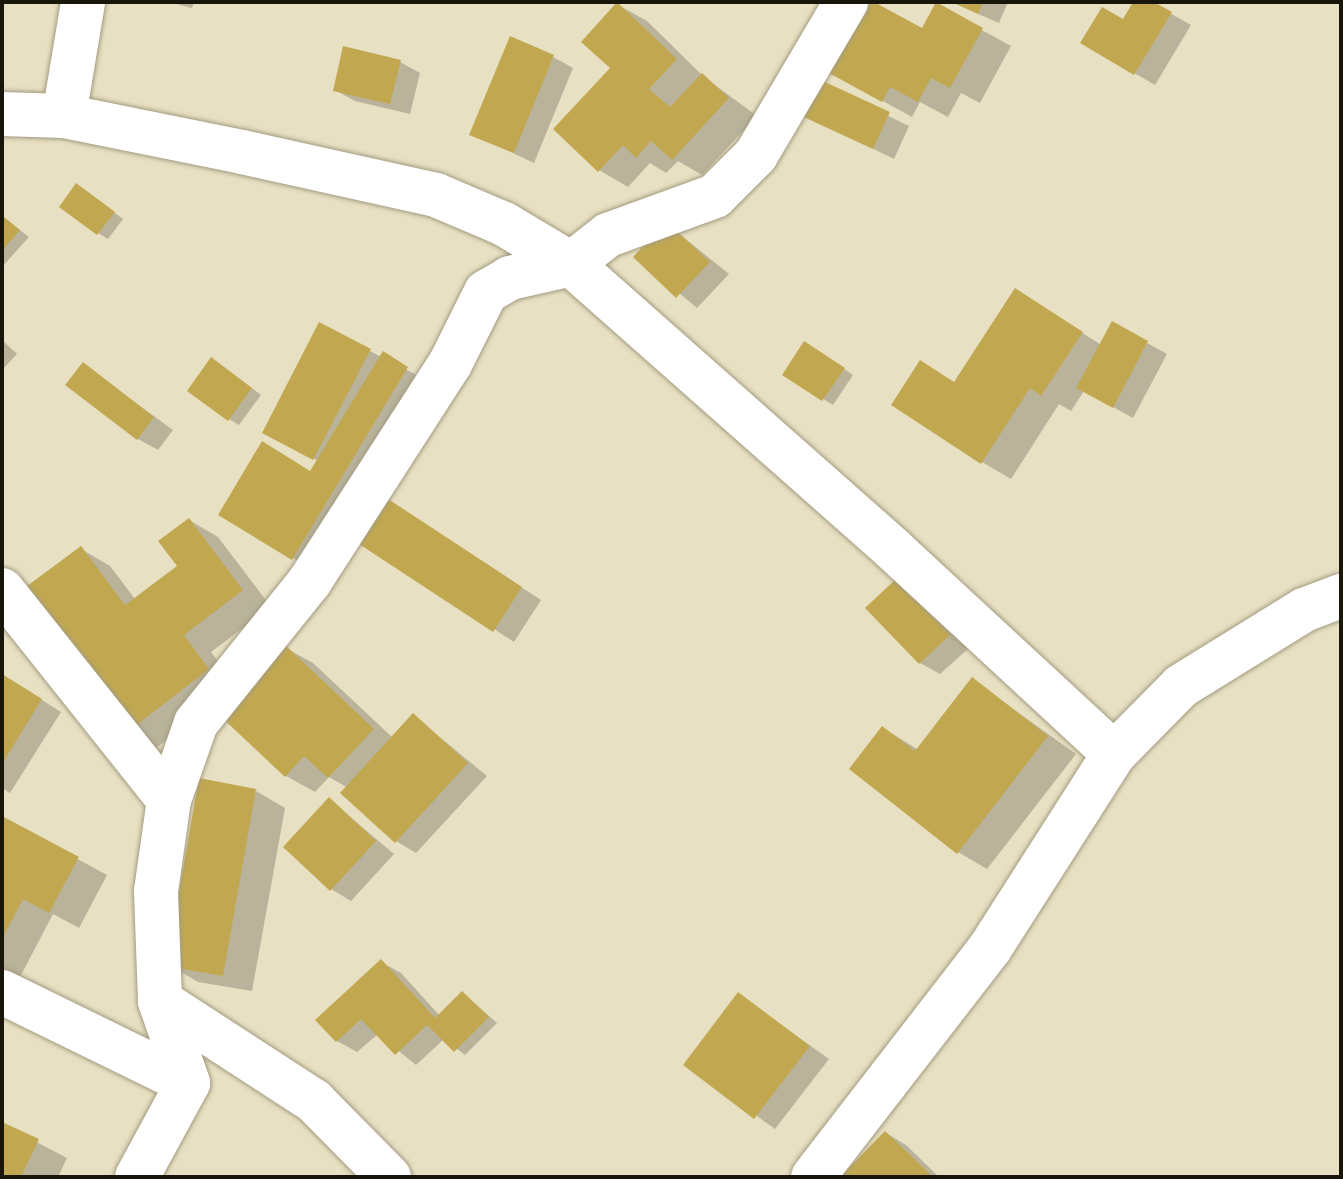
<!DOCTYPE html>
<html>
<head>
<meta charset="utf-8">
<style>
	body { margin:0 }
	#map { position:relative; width:1343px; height:1179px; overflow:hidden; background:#e8e0c2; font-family:"Archivo Narrow",sans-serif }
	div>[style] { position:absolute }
	.shadow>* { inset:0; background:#0003 }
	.building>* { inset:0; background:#c1a850 }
	.roads { filter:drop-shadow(0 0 2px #a39b80) drop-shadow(0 0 2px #a39b80) }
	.minor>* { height:44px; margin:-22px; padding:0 22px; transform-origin:22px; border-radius:22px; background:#fff }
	span { translate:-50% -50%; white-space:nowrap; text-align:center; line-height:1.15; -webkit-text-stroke:6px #e8e0c2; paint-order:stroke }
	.frame { position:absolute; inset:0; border:4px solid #18150a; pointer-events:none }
</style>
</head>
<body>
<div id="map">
	<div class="shadow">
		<div style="clip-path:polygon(168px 2px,194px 2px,192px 8px)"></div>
		<div style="clip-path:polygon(870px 2px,923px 30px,936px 5px,1011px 46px,980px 103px,961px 93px,948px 117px,920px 102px,912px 117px,848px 82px)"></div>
		<div style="clip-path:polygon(951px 2px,1008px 2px,999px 23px)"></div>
		<div style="clip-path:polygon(1135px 2px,1150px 2px,1191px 25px,1155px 85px,1083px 43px,1124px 22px)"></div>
		<div style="clip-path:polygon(618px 5px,647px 21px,704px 77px,757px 116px,702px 175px,678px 161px,666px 173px,650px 163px,628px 187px,599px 170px)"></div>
		<div style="clip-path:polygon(553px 57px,573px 68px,534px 163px,472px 134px)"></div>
		<div style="clip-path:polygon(400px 62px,420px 73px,410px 114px,355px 101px,335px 90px)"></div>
		<div style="clip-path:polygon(813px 79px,909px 126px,894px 159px,798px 112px)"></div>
		<div style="clip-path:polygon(86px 191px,123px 219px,108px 239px,98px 233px)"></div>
		<div style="clip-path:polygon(5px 219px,29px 237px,2px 267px,2px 222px)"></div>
		<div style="clip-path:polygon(667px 224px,729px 274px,697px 308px,636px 257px)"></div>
		<div style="clip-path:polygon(1016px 291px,1103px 346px,1113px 324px,1167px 354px,1133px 418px,1084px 391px,1071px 411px,1059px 404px,1011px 479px,982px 462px,955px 383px)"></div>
		<div style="clip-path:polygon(2px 340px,17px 354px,2px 370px)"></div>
		<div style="clip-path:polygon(814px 349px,853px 375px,833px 405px,785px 375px)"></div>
		<div style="clip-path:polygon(370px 351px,436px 385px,321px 575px,293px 558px,318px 461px,285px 443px)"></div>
		<div style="clip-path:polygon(84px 365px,173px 430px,158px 450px,138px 439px)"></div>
		<div style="clip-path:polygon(221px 365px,261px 395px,239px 425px,229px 419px)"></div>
		<div style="clip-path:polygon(405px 511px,541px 600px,514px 642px,359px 541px)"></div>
		<div style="clip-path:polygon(189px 520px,218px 537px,271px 607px,211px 652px,237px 687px,152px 751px,123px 734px,81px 549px,110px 566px,135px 599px,180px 566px)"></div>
		<div style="clip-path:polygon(897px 581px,969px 648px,940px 674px,920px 663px)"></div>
		<div style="clip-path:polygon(284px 647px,313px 663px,393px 738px,414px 716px,487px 776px,416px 853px,396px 841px,348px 788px,329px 777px,315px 792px,286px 776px,221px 714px)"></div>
		<div style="clip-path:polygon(2px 675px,61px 712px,10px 793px,2px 788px)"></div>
		<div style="clip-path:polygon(973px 680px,1076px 754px,987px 869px,958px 852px,883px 728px,917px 749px)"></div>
		<div style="clip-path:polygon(256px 791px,285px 808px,252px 991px,198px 982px,169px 965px)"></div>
		<div style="clip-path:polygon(330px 800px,394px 854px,351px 901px,331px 889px)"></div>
		<div style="clip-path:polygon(2px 818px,107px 875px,79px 928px,53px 914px,10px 996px,2px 991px)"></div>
		<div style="clip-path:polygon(381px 962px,401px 973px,440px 1016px,463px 993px,497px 1023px,465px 1055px,444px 1039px,416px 1065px,378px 1034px,357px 1052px,337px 1041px)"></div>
		<div style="clip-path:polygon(738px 994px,829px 1059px,775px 1129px,686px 1065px)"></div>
		<div style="clip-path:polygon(2px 1124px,67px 1158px,58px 1177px,2px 1177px)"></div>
		<div style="clip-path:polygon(886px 1133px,906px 1145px,939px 1177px,843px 1177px)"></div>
	</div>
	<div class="building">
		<div style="clip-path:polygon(617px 2px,677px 59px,649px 89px,670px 107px,702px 73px,729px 98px,672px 160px,651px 141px,636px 158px,623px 145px,598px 172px,553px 129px,610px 68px,581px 42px)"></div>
		<div style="clip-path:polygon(851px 2px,874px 2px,922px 28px,936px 2px,983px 28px,950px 88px,931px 78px,918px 102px,890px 87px,882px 102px,816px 66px)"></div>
		<div style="clip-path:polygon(952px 2px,983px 2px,978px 14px)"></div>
		<div style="clip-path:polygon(1133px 2px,1154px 2px,1172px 12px,1134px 75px,1080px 43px,1102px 7px,1123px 19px)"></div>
		<div style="clip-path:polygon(510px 36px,554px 55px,514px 153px,469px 135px)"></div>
		<div style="clip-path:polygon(343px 46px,401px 60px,390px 104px,333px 91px)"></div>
		<div style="clip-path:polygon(812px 76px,890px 112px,873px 149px,795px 113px)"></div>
		<div style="clip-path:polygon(76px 183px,115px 212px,97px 235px,59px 207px)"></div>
		<div style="clip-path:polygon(4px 217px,20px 230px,2px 251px,2px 219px)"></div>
		<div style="clip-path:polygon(666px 221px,710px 262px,676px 298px,633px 257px)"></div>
		<div style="clip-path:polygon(1015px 288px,1083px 332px,1041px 396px,1030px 388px,981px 464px,891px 405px,920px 360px,954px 382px)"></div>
		<div style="clip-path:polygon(1112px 321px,1148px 341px,1113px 408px,1076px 388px)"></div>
		<div style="clip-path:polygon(319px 322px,371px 349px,313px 460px,262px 433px)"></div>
		<div style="clip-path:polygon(804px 341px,845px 368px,822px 401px,782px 375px)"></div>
		<div style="clip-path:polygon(383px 351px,408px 367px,292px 560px,218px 515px,262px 441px,310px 471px)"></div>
		<div style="clip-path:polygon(211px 357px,252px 388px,228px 421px,187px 391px)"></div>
		<div style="clip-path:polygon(83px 362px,154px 417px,137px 440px,65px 385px)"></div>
		<div style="clip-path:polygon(385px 497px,522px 587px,493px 632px,356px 542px)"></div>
		<div style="clip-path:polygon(189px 518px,243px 590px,184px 635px,209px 669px,122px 736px,15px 595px,81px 546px,125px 605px,177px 566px,158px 541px)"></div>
		<div style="clip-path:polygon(897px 578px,950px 635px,919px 664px,865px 608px)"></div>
		<div style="clip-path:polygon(284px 644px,374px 729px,328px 778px,304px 756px,285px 777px,218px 714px)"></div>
		<div style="clip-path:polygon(2px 674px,42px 699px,2px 764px)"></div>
		<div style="clip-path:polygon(972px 677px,1048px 736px,957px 854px,849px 769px,882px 726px,915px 751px)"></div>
		<div style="clip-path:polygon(413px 713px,468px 763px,395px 843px,340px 793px)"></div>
		<div style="clip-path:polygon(199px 778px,256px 789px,223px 976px,166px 966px)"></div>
		<div style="clip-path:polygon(329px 797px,376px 841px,330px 891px,283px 847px)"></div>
		<div style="clip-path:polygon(2px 816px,79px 857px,49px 913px,23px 899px,2px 939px)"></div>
		<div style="clip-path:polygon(381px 959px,435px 1018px,462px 991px,489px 1017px,454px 1052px,427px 1025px,395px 1055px,361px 1019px,336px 1042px,315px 1020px)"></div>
		<div style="clip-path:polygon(738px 992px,810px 1046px,754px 1119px,683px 1065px)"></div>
		<div style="clip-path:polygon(2px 1122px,39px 1139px,21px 1177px,2px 1177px)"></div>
		<div style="clip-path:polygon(885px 1131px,933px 1177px,840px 1177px)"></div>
	</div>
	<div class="roads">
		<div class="minor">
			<div style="left:2px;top:114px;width:62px;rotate:1.8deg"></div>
			<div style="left:64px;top:116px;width:182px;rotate:11.4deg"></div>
			<div style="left:242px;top:152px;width:199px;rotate:12.5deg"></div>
			<div style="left:436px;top:195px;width:74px;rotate:23.1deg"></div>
			<div style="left:504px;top:224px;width:78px;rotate:30.8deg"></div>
			<div style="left:571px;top:264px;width:430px;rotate:41.5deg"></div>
			<div style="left:893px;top:549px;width:301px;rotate:42.8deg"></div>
			<div style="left:64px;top:116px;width:116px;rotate:-80.5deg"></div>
			<div style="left:2px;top:590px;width:268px;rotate:51.5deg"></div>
			<div style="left:2px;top:992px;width:207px;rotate:26.1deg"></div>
			<div style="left:160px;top:1001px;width:184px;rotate:33deg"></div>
			<div style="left:314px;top:1101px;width:107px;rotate:45.4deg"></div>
			<div style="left:137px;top:1177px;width:107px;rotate:-61.5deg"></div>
			<div style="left:188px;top:1083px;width:87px;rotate:-108.9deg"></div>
			<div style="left:160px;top:1001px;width:110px;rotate:-92.1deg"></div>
			<div style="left:156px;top:891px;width:92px;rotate:-81.9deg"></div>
			<div style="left:169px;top:800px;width:82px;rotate:-70.7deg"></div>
			<div style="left:196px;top:723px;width:182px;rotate:-51.2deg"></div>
			<div style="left:310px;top:581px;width:258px;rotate:-57.2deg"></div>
			<div style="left:450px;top:364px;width:80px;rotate:-63.4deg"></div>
			<div style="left:486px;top:292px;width:28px;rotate:-30deg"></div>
			<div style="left:510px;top:278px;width:63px;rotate:-12.9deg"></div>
			<div style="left:571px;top:264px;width:47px;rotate:-38.1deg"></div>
			<div style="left:608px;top:235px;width:114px;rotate:-20deg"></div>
			<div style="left:715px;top:196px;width:58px;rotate:-45deg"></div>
			<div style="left:756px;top:155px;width:178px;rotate:-59.5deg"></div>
			<div style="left:813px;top:1177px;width:289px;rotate:-52.3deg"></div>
			<div style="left:990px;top:948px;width:230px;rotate:-57.4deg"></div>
			<div style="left:1114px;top:754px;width:95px;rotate:-45.4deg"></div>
			<div style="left:1181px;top:686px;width:145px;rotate:-31.7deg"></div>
			<div style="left:1304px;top:610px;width:40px;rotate:-21deg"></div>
		</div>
	</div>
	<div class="frame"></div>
</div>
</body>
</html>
